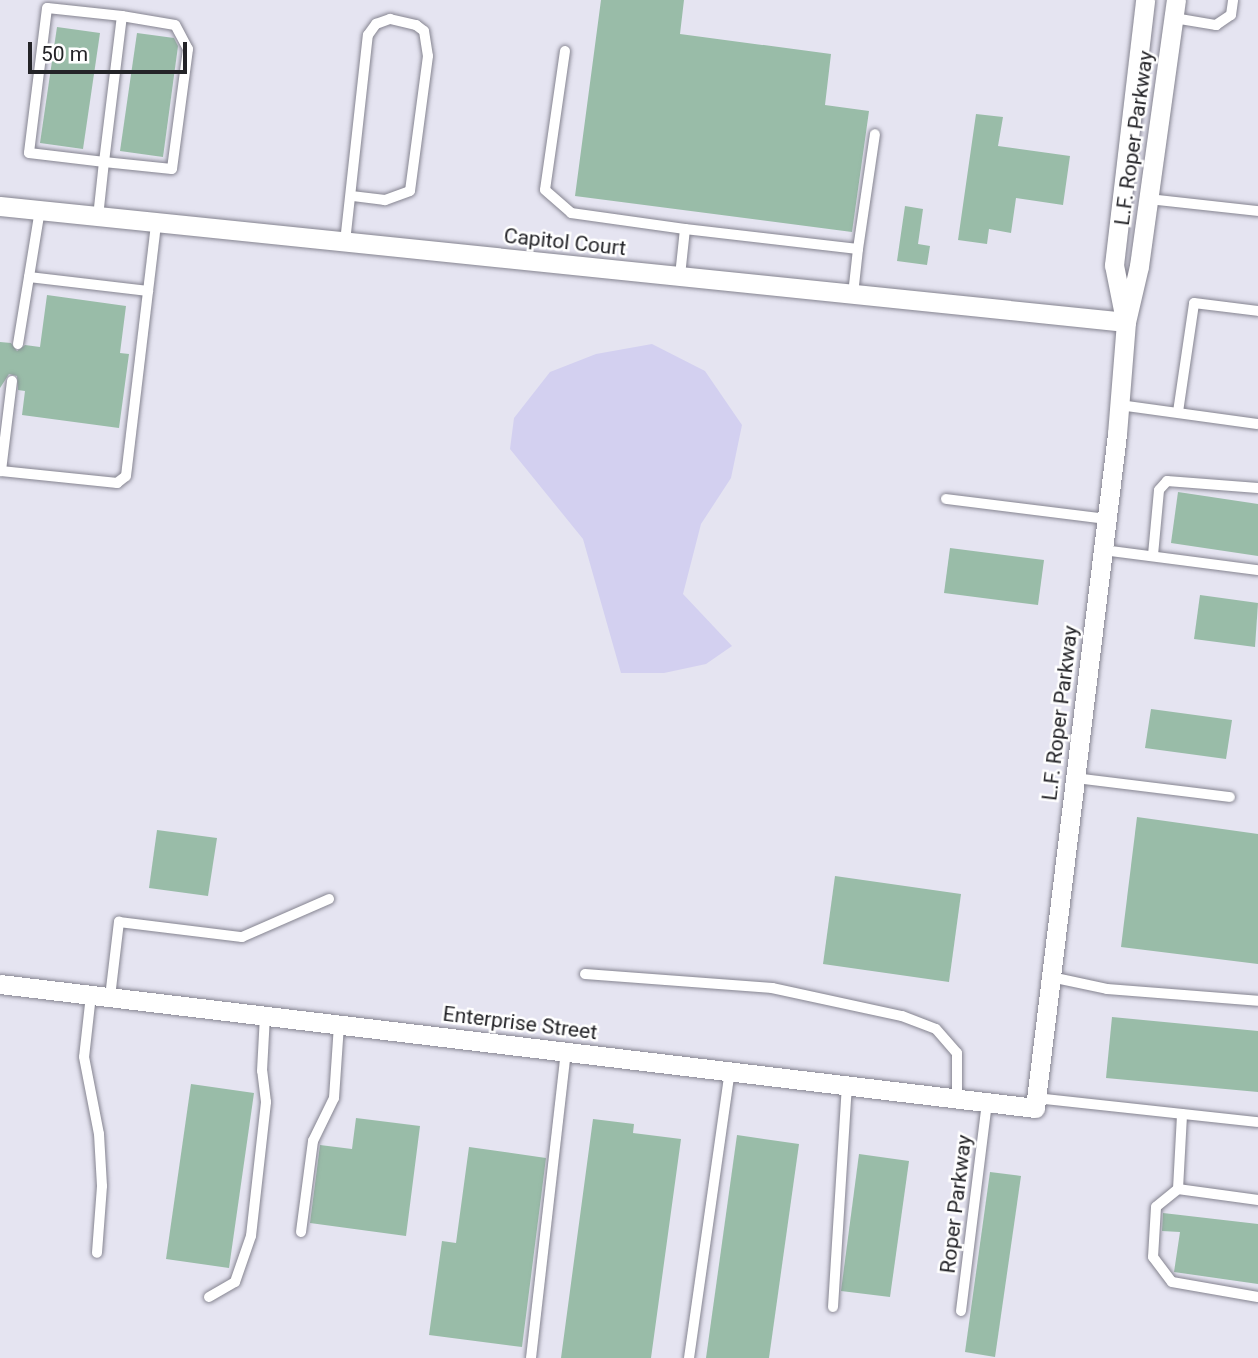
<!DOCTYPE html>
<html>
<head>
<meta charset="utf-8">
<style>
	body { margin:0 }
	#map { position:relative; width:1258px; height:1358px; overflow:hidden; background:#e5e4f1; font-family:Roboto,sans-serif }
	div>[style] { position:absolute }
	.green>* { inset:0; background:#d3d0f0 }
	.building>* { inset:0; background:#99bca8 }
	.roads { filter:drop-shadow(0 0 2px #858490) drop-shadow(0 0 2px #858490) }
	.lane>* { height:10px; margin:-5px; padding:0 5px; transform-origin:5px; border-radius:5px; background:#fff }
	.street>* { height:19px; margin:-9.5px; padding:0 9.5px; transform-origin:9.5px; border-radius:9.5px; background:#fff }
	span { translate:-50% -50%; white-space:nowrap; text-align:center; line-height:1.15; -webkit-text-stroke:5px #fff; paint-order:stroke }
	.street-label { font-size:21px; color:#242428 }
	.scale { position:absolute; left:28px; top:42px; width:159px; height:32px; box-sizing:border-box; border:4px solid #242428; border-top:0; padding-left:9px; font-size:21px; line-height:24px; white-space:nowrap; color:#242428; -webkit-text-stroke:5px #fff; paint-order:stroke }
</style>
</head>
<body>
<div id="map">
	<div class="green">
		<div style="clip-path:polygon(652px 344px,705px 371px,742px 425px,731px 478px,701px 524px,683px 594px,732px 646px,706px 664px,664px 673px,621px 673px,583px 539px,510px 449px,514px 418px,550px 372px,596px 354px)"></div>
	</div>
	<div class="building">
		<div style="clip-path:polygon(601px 0,684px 0,680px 34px,831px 54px,825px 105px,869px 111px,852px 232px,575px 196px)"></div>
		<div style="clip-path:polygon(57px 27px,100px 33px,83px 149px,40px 143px)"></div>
		<div style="clip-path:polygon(137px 33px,174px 38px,178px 46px,163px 157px,120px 151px)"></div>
		<div style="clip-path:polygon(976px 114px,1003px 117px,998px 146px,1070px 156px,1063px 205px,1016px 198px,1011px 233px,989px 229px,987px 244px,958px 240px)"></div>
		<div style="clip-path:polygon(905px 206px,923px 209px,918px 244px,930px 246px,927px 265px,897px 261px)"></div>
		<div style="clip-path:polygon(47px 295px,126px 306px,120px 353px,129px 354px,119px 428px,22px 415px,25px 391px,18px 390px,17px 376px,9px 374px,0 388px,0 342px,11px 343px,17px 351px,25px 345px,40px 347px)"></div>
		<div style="clip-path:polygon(1178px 492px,1258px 504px,1258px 556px,1171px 543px)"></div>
		<div style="clip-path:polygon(950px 548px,1044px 560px,1038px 605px,944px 593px)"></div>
		<div style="clip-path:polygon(1200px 595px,1258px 603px,1255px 647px,1194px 639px)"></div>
		<div style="clip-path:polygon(1151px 709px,1232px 720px,1226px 759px,1145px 748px)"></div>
		<div style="clip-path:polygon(1137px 817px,1258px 834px,1258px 964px,1121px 947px)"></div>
		<div style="clip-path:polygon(157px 830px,217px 838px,208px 896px,149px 888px)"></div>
		<div style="clip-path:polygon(835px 876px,961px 894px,949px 982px,823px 964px)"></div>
		<div style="clip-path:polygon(1112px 1017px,1258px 1031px,1258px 1092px,1106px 1078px)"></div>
		<div style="clip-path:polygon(191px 1084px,254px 1093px,229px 1268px,166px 1259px)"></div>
		<div style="clip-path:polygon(356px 1118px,420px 1126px,406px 1236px,310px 1223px,320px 1145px,352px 1149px)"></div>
		<div style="clip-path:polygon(593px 1119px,634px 1124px,633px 1133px,681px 1139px,651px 1358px,561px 1358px)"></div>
		<div style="clip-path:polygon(737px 1135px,799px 1144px,769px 1358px,706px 1358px)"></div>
		<div style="clip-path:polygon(469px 1147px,546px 1158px,522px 1347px,429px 1335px,442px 1241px,456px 1243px)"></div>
		<div style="clip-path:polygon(859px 1154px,909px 1161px,890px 1297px,841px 1291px)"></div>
		<div style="clip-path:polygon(990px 1172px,1021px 1176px,995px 1357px,965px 1352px)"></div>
		<div style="clip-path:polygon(1163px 1213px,1258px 1224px,1258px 1284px,1174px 1272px,1180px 1232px,1162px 1231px)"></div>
	</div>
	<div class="roads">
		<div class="lane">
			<div style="left:1174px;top:18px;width:43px;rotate:9.5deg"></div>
			<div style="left:1216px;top:25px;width:18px;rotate:-34deg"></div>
			<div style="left:1231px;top:15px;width:15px;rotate:-82deg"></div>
			<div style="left:565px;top:51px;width:140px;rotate:98.2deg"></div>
			<div style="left:545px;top:190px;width:35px;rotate:41deg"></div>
			<div style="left:571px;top:213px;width:115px;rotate:8deg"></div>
			<div style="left:685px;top:229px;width:47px;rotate:96.1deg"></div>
			<div style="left:1149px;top:199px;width:110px;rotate:6.3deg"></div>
			<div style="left:98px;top:217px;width:55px;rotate:-83.8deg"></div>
			<div style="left:104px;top:162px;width:147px;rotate:-83deg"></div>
			<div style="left:122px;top:16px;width:75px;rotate:-173.9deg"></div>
			<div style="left:47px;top:8px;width:146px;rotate:97.1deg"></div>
			<div style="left:29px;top:153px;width:76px;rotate:6.8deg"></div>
			<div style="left:104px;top:162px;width:68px;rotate:5.9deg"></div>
			<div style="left:172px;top:169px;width:121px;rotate:-82.4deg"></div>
			<div style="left:188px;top:49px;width:27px;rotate:-118deg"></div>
			<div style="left:175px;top:25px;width:54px;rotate:-170.4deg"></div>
			<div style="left:685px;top:229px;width:174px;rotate:6.6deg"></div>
			<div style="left:858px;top:249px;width:45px;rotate:96.3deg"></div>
			<div style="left:345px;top:242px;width:208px;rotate:-83.7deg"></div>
			<div style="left:368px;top:35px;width:14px;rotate:-54deg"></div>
			<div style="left:376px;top:24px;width:15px;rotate:-20deg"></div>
			<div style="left:390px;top:19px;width:27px;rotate:13deg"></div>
			<div style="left:416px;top:25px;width:10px;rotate:37deg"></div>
			<div style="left:424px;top:31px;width:25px;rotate:81deg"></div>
			<div style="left:428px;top:56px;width:136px;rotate:97.6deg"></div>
			<div style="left:410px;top:191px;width:27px;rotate:160deg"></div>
			<div style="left:385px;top:200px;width:34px;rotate:-173deg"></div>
			<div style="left:858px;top:249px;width:116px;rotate:-81.6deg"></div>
			<div style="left:29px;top:277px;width:120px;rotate:6.7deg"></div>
			<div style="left:18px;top:344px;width:136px;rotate:-80.7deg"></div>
			<div style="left:12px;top:381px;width:91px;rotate:97deg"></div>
			<div style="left:1px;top:471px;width:117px;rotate:5.9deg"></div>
			<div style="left:117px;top:483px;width:11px;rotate:-38deg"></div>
			<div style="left:126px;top:476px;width:255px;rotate:-83.2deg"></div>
			<div style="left:1119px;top:405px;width:140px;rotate:7.8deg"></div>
			<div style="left:1178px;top:412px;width:110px;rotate:-81.6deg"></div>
			<div style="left:1194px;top:303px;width:64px;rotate:7.1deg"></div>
			<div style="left:946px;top:499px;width:161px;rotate:7.1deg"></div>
			<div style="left:1103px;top:550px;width:156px;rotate:7.4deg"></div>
			<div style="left:1153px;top:555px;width:65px;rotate:-84.7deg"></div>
			<div style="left:1159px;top:490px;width:12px;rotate:-48deg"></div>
			<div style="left:1167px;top:481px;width:91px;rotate:4.4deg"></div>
			<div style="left:1075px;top:778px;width:156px;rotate:7deg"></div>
			<div style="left:585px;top:974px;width:188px;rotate:4.3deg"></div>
			<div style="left:772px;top:988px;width:133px;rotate:12.2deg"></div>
			<div style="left:902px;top:1016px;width:36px;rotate:21deg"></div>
			<div style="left:936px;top:1029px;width:32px;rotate:49deg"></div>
			<div style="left:957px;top:1053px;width:45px;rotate:90deg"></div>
			<div style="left:1051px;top:977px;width:57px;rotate:12.1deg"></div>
			<div style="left:1107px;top:989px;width:151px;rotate:4.5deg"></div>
			<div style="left:91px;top:995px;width:62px;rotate:96.4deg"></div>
			<div style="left:84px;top:1057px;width:78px;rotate:79deg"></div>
			<div style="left:99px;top:1134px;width:52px;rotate:86.7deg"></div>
			<div style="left:102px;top:1186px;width:67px;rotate:94.3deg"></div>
			<div style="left:110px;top:997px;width:76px;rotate:-83.2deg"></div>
			<div style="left:119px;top:922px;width:124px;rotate:7deg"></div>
			<div style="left:242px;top:937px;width:95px;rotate:-23.6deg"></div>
			<div style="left:1036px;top:1098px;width:223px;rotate:6.2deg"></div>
			<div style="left:1178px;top:1189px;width:75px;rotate:-86.9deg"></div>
			<div style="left:1258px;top:1200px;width:81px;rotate:-172.2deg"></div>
			<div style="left:1178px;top:1189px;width:28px;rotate:141deg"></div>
			<div style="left:1156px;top:1207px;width:50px;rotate:93.4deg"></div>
			<div style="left:1153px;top:1257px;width:31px;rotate:53deg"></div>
			<div style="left:1172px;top:1282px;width:87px;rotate:9.9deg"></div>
			<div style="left:301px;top:1232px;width:92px;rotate:-82.5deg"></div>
			<div style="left:313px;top:1141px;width:48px;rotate:-64deg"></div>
			<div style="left:334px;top:1098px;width:73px;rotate:-86.1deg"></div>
			<div style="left:209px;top:1297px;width:30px;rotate:-30deg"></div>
			<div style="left:235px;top:1282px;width:49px;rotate:-70.8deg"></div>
			<div style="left:251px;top:1236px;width:135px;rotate:-83.6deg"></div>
			<div style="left:266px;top:1102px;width:31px;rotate:-97deg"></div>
			<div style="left:262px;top:1071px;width:55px;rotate:-86.9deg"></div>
			<div style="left:833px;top:1307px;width:222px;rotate:-86.4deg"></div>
			<div style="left:961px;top:1311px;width:211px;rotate:-82.9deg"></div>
			<div style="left:531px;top:1358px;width:309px;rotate:-83.5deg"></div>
			<div style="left:689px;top:1358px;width:290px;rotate:-81.9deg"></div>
		</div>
		<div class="street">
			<div style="left:0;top:206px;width:1132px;rotate:5.88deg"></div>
			<div style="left:1124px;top:315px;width:51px;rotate:-101.3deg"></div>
			<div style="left:1114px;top:265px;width:267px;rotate:-83.3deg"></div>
			<div style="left:0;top:984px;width:1042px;rotate:6.83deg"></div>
			<div style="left:1035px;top:1108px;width:679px;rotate:-83.06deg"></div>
			<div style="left:1117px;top:434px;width:112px;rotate:-85.4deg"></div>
			<div style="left:1126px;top:322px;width:57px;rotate:-76.9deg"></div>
			<div style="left:1139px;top:266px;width:269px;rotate:-82.1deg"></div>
		</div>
	</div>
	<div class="street-label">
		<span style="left:1134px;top:138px;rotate:-82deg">L.F. Roper Parkway</span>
		<span style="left:565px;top:242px;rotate:6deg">Capitol Court</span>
		<span style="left:1060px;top:713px;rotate:-83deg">L.F. Roper Parkway</span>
		<span style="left:520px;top:1023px;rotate:7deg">Enterprise Street</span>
		<span style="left:956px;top:1204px;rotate:-83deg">Roper Parkway</span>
	</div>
	<div class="scale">50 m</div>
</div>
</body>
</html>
